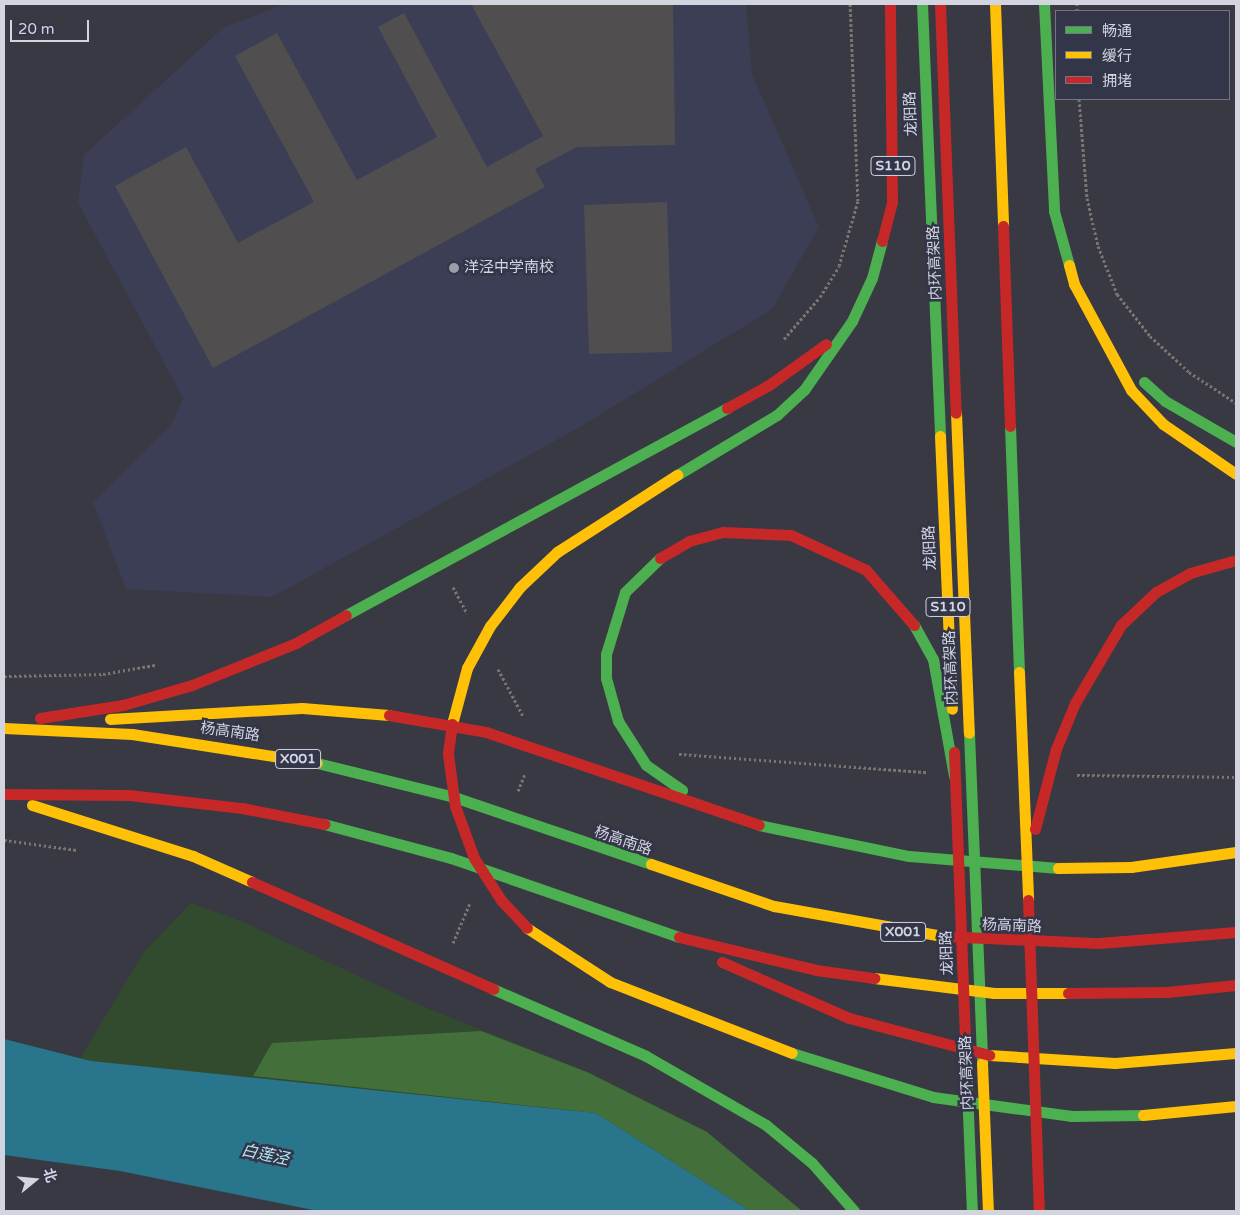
<!DOCTYPE html>
<html>
<head>
<meta charset="utf-8">
<style>
	body { margin:0 }
	#map { position:relative; width:1240px; height:1215px; overflow:hidden; background:#383943; font-family:"Varela Round","Noto Sans SC",sans-serif }
	div>[style] { position:absolute }
	.built>* { inset:0; background:#3b3e55 }
	.green>* { inset:0; background:#324b2e }
	.forest>* { inset:0; background:#436f3b }
	.water>* { inset:0; background:#29758c }
	.building>* { inset:0; background:#514e50 }
	.path>* { height:3px; margin-top:-1.5px; transform-origin:0; background:repeating-linear-gradient(90deg,#7b7471 0 2.5px,transparent 0 5px) }
	.fast>* { height:11px; margin:-5.5px; padding:0 5.5px; transform-origin:5.5px; border-radius:5.5px; background:#4caf50 }
	.slow>* { height:11px; margin:-5.5px; padding:0 5.5px; transform-origin:5.5px; border-radius:5.5px; background:#ffc107 }
	.jam>* { height:11px; margin:-5.5px; padding:0 5.5px; transform-origin:5.5px; border-radius:5.5px; background:#c62828 }
	.dots>* { width:14px; height:14px; translate:-50% -50%; box-sizing:border-box; border:2px solid #333548; border-radius:50% }
	span { translate:-50% -50%; white-space:nowrap; text-align:center; line-height:1.15; -webkit-text-stroke:5px #333548; paint-order:stroke }
	.shield-label span { padding:1px 4px; background:#333548; border:1px solid; border-radius:4px; -webkit-text-stroke-width:0 }
	.shield-label { font-size:14px; color:#d2d4e0; font-weight:700 }
	.street-label { font-size:15px; color:#d2d4e0 }
	.poi-label { font-size:15px; color:#d2d4e0 }
	.left { translate:0 -50%; text-align:left }
	.water-label { font-size:16px; color:#b6e6f7; font-style:italic }
	.frame { position:absolute; inset:0; border:5px solid #d2d4e0; pointer-events:none }
	.legend { position:absolute; left:1055px; top:10px; width:175px; height:90px; box-sizing:border-box; background:#333548; border:1px solid #737585; margin:0; padding:6px 9px; list-style:none; font-size:15px; color:#d2d4e0 }
	.legend li { display:flex; align-items:center; gap:10px; height:25px }
	.legend b { width:25px; border:1px solid #737585 }
	.north { position:absolute; left:10px; top:1155px; width:50px; height:50px; -webkit-text-stroke:4px #333548; paint-order:stroke; rotate:73deg; font-size:14px; font-weight:700; line-height:20px; text-align:center; color:#d2d4e0 }
	.north::after { content:''; display:block; margin:auto; width:18px; height:22px; background:#d2d4e0; clip-path:polygon(50% 0,100% 100%,50% 72%,0 100%) }
	.scale { position:absolute; left:10px; top:20px; width:79px; height:22px; box-sizing:border-box; border:2px solid #d2d4e0; border-top:0; padding-left:6px; font-size:15px; line-height:18px; white-space:nowrap; color:#d2d4e0; -webkit-text-stroke:4px #333548; paint-order:stroke }
</style>
</head>
<body>
<div id="map">
	<div class="built">
		<div style="clip-path:polygon(286px 4px,746px 4px,752px 74px,819px 227px,772px 309px,580px 427px,272px 597px,126px 589px,93px 502px,171px 425px,183px 398px,78px 203px,84px 155px,224px 27px)"></div>
	</div>
	<div class="green">
		<div style="clip-path:polygon(191px 903px,243px 922px,422px 1006px,587px 1072px,707px 1132px,802px 1211px,750px 1211px,80px 1059px,144px 952px)"></div>
	</div>
	<div class="forest">
		<div style="clip-path:polygon(481px 1031px,587px 1072px,707px 1132px,802px 1211px,750px 1211px,596px 1113px,253px 1076px,272px 1043px)"></div>
	</div>
	<div class="water">
		<div style="clip-path:polygon(4px 1039px,91px 1061px,596px 1113px,750px 1211px,318px 1211px,120px 1171px,4px 1155px)"></div>
	</div>
	<div class="building">
		<div style="clip-path:polygon(471px 4px,673px 4px,675px 145px,577px 147px,535px 169px,545px 187px,213px 368px,115px 186px,186px 147px,238px 243px,314px 202px,235px 56px,277px 33px,357px 180px,437px 137px,378px 27px,404px 13px,487px 167px,543px 136px)"></div>
		<div style="clip-path:polygon(667px 202px,672px 352px,589px 354px,584px 205px)"></div>
	</div>
	<div class="path">
		<div style="left:1077px;top:11px;width:7px;rotate:-90deg"></div>
		<div style="left:1079px;top:99px;width:99px;rotate:85.4deg"></div>
		<div style="left:1087px;top:198px;width:49px;rotate:77.1deg"></div>
		<div style="left:1098px;top:246px;width:52px;rotate:68.4deg"></div>
		<div style="left:1117px;top:294px;width:53px;rotate:51.8deg"></div>
		<div style="left:1150px;top:336px;width:53px;rotate:42.7deg"></div>
		<div style="left:1189px;top:372px;width:56px;rotate:33.4deg"></div>
		<div style="left:784px;top:339px;width:55px;rotate:-49.4deg"></div>
		<div style="left:820px;top:297px;width:36px;rotate:-58deg"></div>
		<div style="left:839px;top:266px;width:68px;rotate:-73.7deg"></div>
		<div style="left:858px;top:201px;width:197px;rotate:-92.3deg"></div>
		<div style="left:453px;top:587px;width:30px;rotate:62deg"></div>
		<div style="left:498px;top:669px;width:53px;rotate:62deg"></div>
		<div style="left:4px;top:676px;width:99px;rotate:-1.2deg"></div>
		<div style="left:103px;top:674px;width:53px;rotate:-9.8deg"></div>
		<div style="left:679px;top:754px;width:249px;rotate:4.2deg"></div>
		<div style="left:1077px;top:775px;width:159px;rotate:0.7deg"></div>
		<div style="left:518px;top:791px;width:18px;rotate:-68deg"></div>
		<div style="left:4px;top:840px;width:74px;rotate:7.8deg"></div>
		<div style="left:453px;top:943px;width:43px;rotate:-67deg"></div>
	</div>
	<div class="fast">
		<div style="left:922px;top:4px;width:432px;rotate:87.6deg"></div>
		<div style="left:1044px;top:4px;width:207px;rotate:87.2deg"></div>
		<div style="left:1054px;top:211px;width:56px;rotate:74.5deg"></div>
		<div style="left:1144px;top:382px;width:28px;rotate:42deg"></div>
		<div style="left:1165px;top:401px;width:82px;rotate:30deg"></div>
		<div style="left:1010px;top:426px;width:246px;rotate:87.9deg"></div>
		<div style="left:677px;top:475px;width:117px;rotate:-31deg"></div>
		<div style="left:777px;top:415px;width:37px;rotate:-43deg"></div>
		<div style="left:804px;top:390px;width:84px;rotate:-55.2deg"></div>
		<div style="left:852px;top:321px;width:47px;rotate:-65.1deg"></div>
		<div style="left:872px;top:278px;width:38px;rotate:-75deg"></div>
		<div style="left:660px;top:558px;width:49px;rotate:135.8deg"></div>
		<div style="left:625px;top:592px;width:65px;rotate:107deg"></div>
		<div style="left:606px;top:654px;width:24px;rotate:90deg"></div>
		<div style="left:606px;top:678px;width:45px;rotate:74.4deg"></div>
		<div style="left:618px;top:721px;width:52px;rotate:57.5deg"></div>
		<div style="left:646px;top:765px;width:44px;rotate:34.8deg"></div>
		<div style="left:346px;top:615px;width:434px;rotate:-28.5deg"></div>
		<div style="left:914px;top:625px;width:39px;rotate:61deg"></div>
		<div style="left:933px;top:659px;width:119px;rotate:79.8deg"></div>
		<div style="left:969px;top:733px;width:330px;rotate:87.7deg"></div>
		<div style="left:317px;top:763px;width:141px;rotate:13.9deg"></div>
		<div style="left:454px;top:797px;width:208px;rotate:18.8deg"></div>
		<div style="left:324px;top:824px;width:131px;rotate:15deg"></div>
		<div style="left:451px;top:858px;width:241px;rotate:19.1deg"></div>
		<div style="left:759px;top:825px;width:153px;rotate:11.7deg"></div>
		<div style="left:909px;top:856px;width:149px;rotate:4.6deg"></div>
		<div style="left:493px;top:989px;width:167px;rotate:23.6deg"></div>
		<div style="left:646px;top:1056px;width:138px;rotate:29.9deg"></div>
		<div style="left:766px;top:1125px;width:60px;rotate:39.6deg"></div>
		<div style="left:812px;top:1163px;width:64px;rotate:48.8deg"></div>
		<div style="left:965px;top:1039px;width:172px;rotate:87.7deg"></div>
		<div style="left:792px;top:1053px;width:148px;rotate:17.3deg"></div>
		<div style="left:933px;top:1097px;width:140px;rotate:7.8deg"></div>
		<div style="left:1072px;top:1116px;width:71px;rotate:-0.8deg"></div>
	</div>
	<div class="slow">
		<div style="left:995px;top:4px;width:222px;rotate:87.9deg"></div>
		<div style="left:1069px;top:265px;width:20px;rotate:75deg"></div>
		<div style="left:1074px;top:284px;width:120px;rotate:61.7deg"></div>
		<div style="left:1131px;top:390px;width:47px;rotate:46.7deg"></div>
		<div style="left:1163px;top:424px;width:88px;rotate:34.4deg"></div>
		<div style="left:956px;top:413px;width:320px;rotate:87.7deg"></div>
		<div style="left:940px;top:436px;width:273px;rotate:87.5deg"></div>
		<div style="left:1019px;top:672px;width:228px;rotate:87.7deg"></div>
		<div style="left:110px;top:719px;width:192px;rotate:-3.3deg"></div>
		<div style="left:302px;top:708px;width:87px;rotate:4.6deg"></div>
		<div style="left:452px;top:724px;width:58px;rotate:-75deg"></div>
		<div style="left:467px;top:668px;width:48px;rotate:-61.3deg"></div>
		<div style="left:490px;top:626px;width:49px;rotate:-52.4deg"></div>
		<div style="left:520px;top:587px;width:51px;rotate:-43.4deg"></div>
		<div style="left:557px;top:552px;width:143px;rotate:-32.7deg"></div>
		<div style="left:4px;top:728px;width:128px;rotate:2.7deg"></div>
		<div style="left:132px;top:734px;width:187px;rotate:8.9deg"></div>
		<div style="left:32px;top:805px;width:169px;rotate:17.6deg"></div>
		<div style="left:193px;top:856px;width:64px;rotate:23.8deg"></div>
		<div style="left:651px;top:864px;width:130px;rotate:18.9deg"></div>
		<div style="left:774px;top:906px;width:171px;rotate:10.1deg"></div>
		<div style="left:1058px;top:868px;width:73px;rotate:-0.8deg"></div>
		<div style="left:1131px;top:867px;width:106px;rotate:-8.1deg"></div>
		<div style="left:527px;top:928px;width:99px;rotate:33deg"></div>
		<div style="left:610px;top:982px;width:195px;rotate:21.3deg"></div>
		<div style="left:874px;top:978px;width:121px;rotate:7.1deg"></div>
		<div style="left:994px;top:993px;width:74px"></div>
		<div style="left:989px;top:1055px;width:126px;rotate:3.6deg"></div>
		<div style="left:1115px;top:1063px;width:121px;rotate:-4.7deg"></div>
		<div style="left:982px;top:1063px;width:148px;rotate:87.7deg"></div>
		<div style="left:1143px;top:1115px;width:93px;rotate:-5.5deg"></div>
	</div>
	<div class="jam">
		<div style="left:940px;top:4px;width:409px;rotate:87.8deg"></div>
		<div style="left:1003px;top:226px;width:200px;rotate:88deg"></div>
		<div style="left:882px;top:241px;width:40px;rotate:-75.6deg"></div>
		<div style="left:892px;top:202px;width:198px;rotate:-90.6deg"></div>
		<div style="left:727px;top:408px;width:48px;rotate:-28.7deg"></div>
		<div style="left:769px;top:385px;width:70px;rotate:-35.7deg"></div>
		<div style="left:660px;top:558px;width:34px;rotate:-30deg"></div>
		<div style="left:689px;top:541px;width:35px;rotate:-15deg"></div>
		<div style="left:723px;top:532px;width:68px;rotate:2.5deg"></div>
		<div style="left:791px;top:535px;width:83px;rotate:25deg"></div>
		<div style="left:866px;top:570px;width:73px;rotate:48.9deg"></div>
		<div style="left:389px;top:715px;width:98px;rotate:9.9deg"></div>
		<div style="left:486px;top:732px;width:288px;rotate:18.8deg"></div>
		<div style="left:40px;top:718px;width:84px;rotate:-8.9deg"></div>
		<div style="left:123px;top:705px;width:72px;rotate:-16.2deg"></div>
		<div style="left:192px;top:685px;width:112px;rotate:-22deg"></div>
		<div style="left:296px;top:643px;width:57px;rotate:-29.2deg"></div>
		<div style="left:452px;top:724px;width:30px;rotate:98deg"></div>
		<div style="left:448px;top:754px;width:52px;rotate:82.3deg"></div>
		<div style="left:455px;top:806px;width:55px;rotate:69.9deg"></div>
		<div style="left:474px;top:858px;width:50px;rotate:57.3deg"></div>
		<div style="left:501px;top:900px;width:38px;rotate:47deg"></div>
		<div style="left:954px;top:752px;width:287px;rotate:87.8deg"></div>
		<div style="left:4px;top:794px;width:125px;rotate:0.5deg"></div>
		<div style="left:129px;top:795px;width:114px;rotate:6.6deg"></div>
		<div style="left:242px;top:808px;width:84px;rotate:11deg"></div>
		<div style="left:1035px;top:829px;width:83px;rotate:-75.3deg"></div>
		<div style="left:1056px;top:749px;width:50px;rotate:-67.6deg"></div>
		<div style="left:1075px;top:703px;width:91px;rotate:-59.5deg"></div>
		<div style="left:1121px;top:625px;width:48px;rotate:-43.3deg"></div>
		<div style="left:1156px;top:592px;width:39px;rotate:-29deg"></div>
		<div style="left:1190px;top:573px;width:48px;rotate:-15.8deg"></div>
		<div style="left:252px;top:882px;width:264px;rotate:23.9deg"></div>
		<div style="left:1028px;top:900px;width:311px;rotate:88deg"></div>
		<div style="left:942px;top:936px;width:157px;rotate:2.6deg"></div>
		<div style="left:1099px;top:943px;width:137px;rotate:-4.6deg"></div>
		<div style="left:679px;top:937px;width:141px;rotate:13.5deg"></div>
		<div style="left:816px;top:970px;width:59px;rotate:7.9deg"></div>
		<div style="left:722px;top:962px;width:139px;rotate:23.8deg"></div>
		<div style="left:849px;top:1018px;width:145px;rotate:14.8deg"></div>
		<div style="left:1068px;top:993px;width:99px;rotate:-0.6deg"></div>
		<div style="left:1167px;top:992px;width:69px;rotate:-5.8deg"></div>
	</div>
	<div class="dots">
		<div style="left:454px;top:268px;background:#9c9ea9"></div>
	</div>
	<div class="shield-label">
		<span style="left:893px;top:166px">S110</span>
		<span style="left:948px;top:607px">S110</span>
		<span style="left:298px;top:759px">X001</span>
		<span style="left:903px;top:932px">X001</span>
	</div>
	<div class="street-label">
		<span style="left:911px;top:114px;rotate:-92deg">龙阳路</span>
		<span style="left:935px;top:263px;rotate:-92deg">内环高架路</span>
		<span style="left:930px;top:548px;rotate:-92deg">龙阳路</span>
		<span style="left:951px;top:668px;rotate:-92deg">内环高架路</span>
		<span style="left:230px;top:732px;rotate:8deg">杨高南路</span>
		<span style="left:623px;top:841px;rotate:19deg">杨高南路</span>
		<span style="left:1012px;top:926px;rotate:2deg">杨高南路</span>
		<span style="left:947px;top:953px;rotate:-92deg">龙阳路</span>
		<span style="left:967px;top:1073px;rotate:-92deg">内环高架路</span>
	</div>
	<div class="poi-label">
		<span class="left" style="left:464px;top:268px">洋泾中学南校</span>
	</div>
	<div class="water-label">
		<span style="left:265px;top:1155px;rotate:12deg">白莲泾</span>
	</div>
	<div class="frame"></div>
	<ul class="legend">
	<li><b style="height:6px;background:#4caf50"></b>畅通</li>
	<li><b style="height:6px;background:#ffc107"></b>缓行</li>
	<li><b style="height:6px;background:#c62828"></b>拥堵</li>
	</ul>
	<div class="north">北</div>
	<div class="scale">20 m</div>
</div>
</body>
</html>
